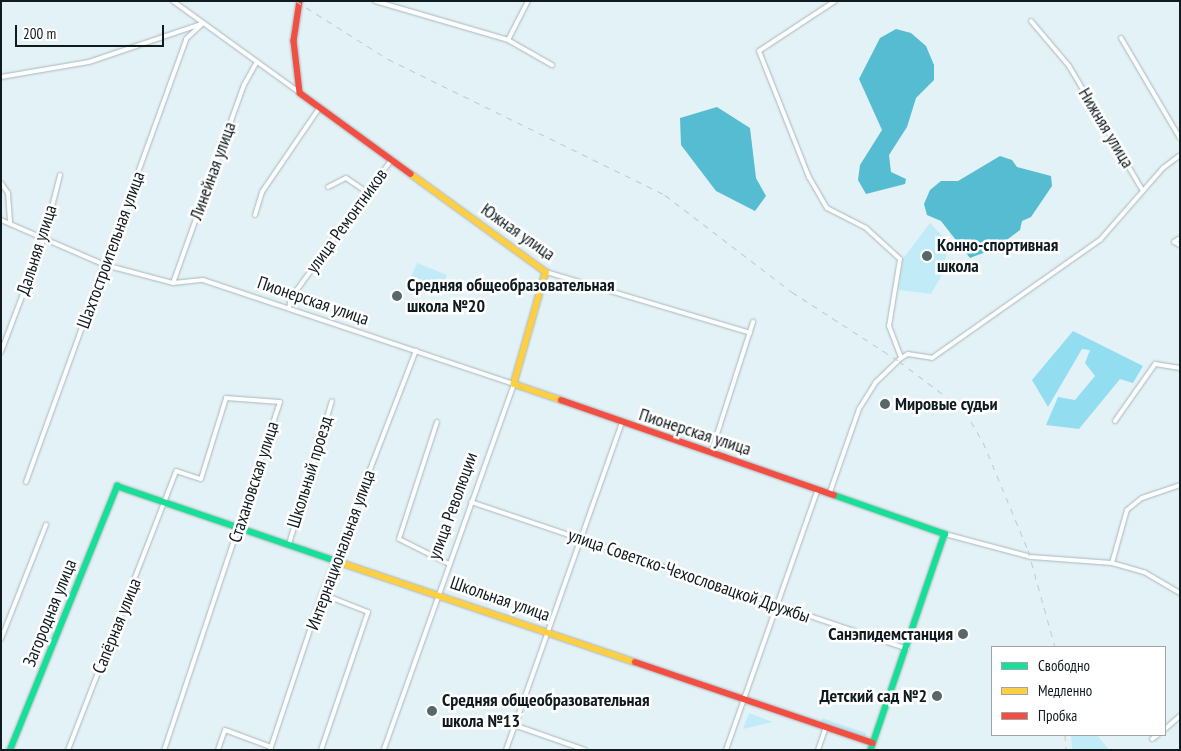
<!DOCTYPE html>
<html>
<head>
<meta charset="utf-8">
<style>
	body { margin:0 }
	#map { position:relative; width:1181px; height:751px; overflow:hidden; background:#e3f2f6; font-family:"PT Sans Narrow",sans-serif }
	div>[style] { position:absolute }
	.green>* { inset:0; background:#c2ebf8 }
	.forest>* { inset:0; background:#93ddf0 }
	.water>* { inset:0; background:#55bcd2 }
	.roads { filter:drop-shadow(0 0 1px #aab7ba) drop-shadow(0 0 1px #aab7ba) }
	.street>* { height:4px; margin:-2px; padding:0 2px; transform-origin:2px; border-radius:2px; background:#fbfdfe }
	.fast>* { height:5.5px; margin:-2.75px; padding:0 2.75px; transform-origin:2.75px; border-radius:2.75px; background:#16e098 }
	.slow>* { height:5.5px; margin:-2.75px; padding:0 2.75px; transform-origin:2.75px; border-radius:2.75px; background:#ffcf43 }
	.jam>* { height:5.5px; margin:-2.75px; padding:0 2.75px; transform-origin:2.75px; border-radius:2.75px; background:#f24e42 }
	.rail>* { height:1px; margin-top:-0.5px; transform-origin:0; background:repeating-linear-gradient(90deg,#c6cacc 0 6px,transparent 0 12px) }
	.dots>* { width:14px; height:14px; translate:-50% -50%; box-sizing:border-box; border:2px solid #fff; border-radius:50% }
	span { translate:-50% -50%; white-space:nowrap; text-align:center; line-height:1.15; -webkit-text-stroke:5px #fff; paint-order:stroke }
	.street-label { font-size:18px; color:#0f1b1f }
	.poi-label { font-size:18px; color:#0f1b1f; font-weight:700 }
	.left { translate:0 -50%; text-align:left }
	.right { translate:-100% -50%; text-align:right }
	.frame { position:absolute; inset:0; border:2px solid #0f1b1f; pointer-events:none }
	.legend { position:absolute; left:991px; top:646px; width:175px; height:90px; box-sizing:border-box; background:#fff; border:1px solid #9fa4a5; margin:0; padding:6px 9px; list-style:none; font-size:15px; color:#0f1b1f }
	.legend li { display:flex; align-items:center; gap:10px; height:25px }
	.legend b { width:25px; border:1px solid #9fa4a5 }
	.scale { position:absolute; left:15px; top:25px; width:149px; height:22px; box-sizing:border-box; border:2px solid #0f1b1f; border-top:0; padding-left:6px; font-size:15px; line-height:18px; white-space:nowrap; color:#0f1b1f; -webkit-text-stroke:4px #fff; paint-order:stroke }
</style>
</head>
<body>
<div id="map">
	<div class="green">
		<div style="clip-path:polygon(930px 223px,949px 243px,942px 275px,931px 294px,899px 290px,902px 260px)"></div>
		<div style="clip-path:polygon(417px 263px,447px 275px,439px 294px,409px 282px)"></div>
		<div style="clip-path:polygon(749px 713px,773px 722px,743px 729px)"></div>
		<div style="clip-path:polygon(822px 718px,866px 733px,866px 740px,820px 724px)"></div>
		<div style="clip-path:polygon(1071px 735px,1097px 735px,1109px 750px,1072px 750px)"></div>
	</div>
	<div class="forest">
		<div style="clip-path:polygon(1073px 331px,1143px 366px,1133px 383px,1120px 379px,1079px 429px,1046px 425px,1058px 397px,1075px 400px,1095px 376px,1085px 363px,1090px 350px,1082px 349px,1048px 407px,1032px 380px)"></div>
	</div>
	<div class="water">
		<div style="clip-path:polygon(896px 29px,911px 33px,926px 46px,934px 65px,934px 80px,916px 98px,907px 127px,889px 155px,891px 172px,906px 179px,905px 184px,866px 194px,858px 180px,860px 165px,882px 130px,859px 79px,880px 38px)"></div>
		<div style="clip-path:polygon(717px 107px,750px 128px,756px 178px,766px 196px,755px 211px,716px 191px,681px 145px,680px 118px)"></div>
		<div style="clip-path:polygon(1000px 156px,1012px 160px,1017px 167px,1051px 176px,1052px 186px,1031px 217px,1022px 221px,1020px 230px,996px 248px,970px 258px,941px 221px,927px 215px,924px 204px,930px 190px,941px 181px,958px 181px)"></div>
	</div>
	<div class="roads">
		<div class="street">
			<div style="left:173px;top:1px;width:157px;rotate:35.9deg"></div>
			<div style="left:375px;top:1px;width:139px;rotate:16.3deg"></div>
			<div style="left:508px;top:40px;width:44px;rotate:-62.9deg"></div>
			<div style="left:835px;top:1px;width:91px;rotate:146.7deg"></div>
			<div style="left:759px;top:51px;width:136px;rotate:68.4deg"></div>
			<div style="left:809px;top:177px;width:36px;rotate:60deg"></div>
			<div style="left:827px;top:208px;width:44px;rotate:27.1deg"></div>
			<div style="left:866px;top:228px;width:46px;rotate:42.4deg"></div>
			<div style="left:900px;top:259px;width:68px;rotate:99.3deg"></div>
			<div style="left:889px;top:326px;width:34px;rotate:69deg"></div>
			<div style="left:1031px;top:21px;width:59px;rotate:49.8deg"></div>
			<div style="left:1069px;top:66px;width:145px;rotate:59.4deg"></div>
			<div style="left:1121px;top:38px;width:116px;rotate:59.5deg"></div>
			<div style="left:508px;top:40px;width:51px;rotate:29.6deg"></div>
			<div style="left:1px;top:77px;width:89px;rotate:-9.7deg"></div>
			<div style="left:89px;top:62px;width:118px;rotate:-18.7deg"></div>
			<div style="left:1px;top:183px;width:12px;rotate:55deg"></div>
			<div style="left:8px;top:193px;width:31px;rotate:86deg"></div>
			<div style="left:328px;top:187px;width:20px;rotate:-27deg"></div>
			<div style="left:346px;top:178px;width:27px;rotate:34deg"></div>
			<div style="left:255px;top:215px;width:24px;rotate:-73deg"></div>
			<div style="left:262px;top:192px;width:103px;rotate:-55.7deg"></div>
			<div style="left:1px;top:220px;width:113px;rotate:23.4deg"></div>
			<div style="left:105px;top:265px;width:70px;rotate:14.8deg"></div>
			<div style="left:173px;top:283px;width:30px;rotate:-6deg"></div>
			<div style="left:203px;top:280px;width:328px;rotate:18.5deg"></div>
			<div style="left:514px;top:384px;width:388px;rotate:109.6deg"></div>
			<div style="left:1180px;top:238px;width:7px;rotate:146deg"></div>
			<div style="left:1174px;top:242px;width:7px;rotate:27deg"></div>
			<div style="left:546px;top:272px;width:213px;rotate:16.6deg"></div>
			<div style="left:173px;top:283px;width:210px;rotate:-70.3deg"></div>
			<div style="left:244px;top:85px;width:26px;rotate:-61deg"></div>
			<div style="left:289px;top:308px;width:10px;rotate:-79deg"></div>
			<div style="left:291px;top:298px;width:172px;rotate:-54deg"></div>
			<div style="left:1px;top:352px;width:122px;rotate:-69.3deg"></div>
			<div style="left:44px;top:238px;width:65px;rotate:-75.7deg"></div>
			<div style="left:1115px;top:421px;width:70px;rotate:-54.9deg"></div>
			<div style="left:1155px;top:364px;width:25px;rotate:9deg"></div>
			<div style="left:437px;top:422px;width:123px;rotate:108deg"></div>
			<div style="left:399px;top:539px;width:56px;rotate:26.6deg"></div>
			<div style="left:711px;top:453px;width:138px;rotate:-72.2deg"></div>
			<div style="left:26px;top:482px;width:471px;rotate:-70.1deg"></div>
			<div style="left:186px;top:39px;width:23px;rotate:-43deg"></div>
			<div style="left:830px;top:492px;width:88px;rotate:-70.7deg"></div>
			<div style="left:859px;top:409px;width:31px;rotate:-58deg"></div>
			<div style="left:875px;top:383px;width:36px;rotate:-44deg"></div>
			<div style="left:901px;top:358px;width:8px;rotate:-30deg"></div>
			<div style="left:908px;top:354px;width:24px;rotate:9deg"></div>
			<div style="left:932px;top:358px;width:205px;rotate:-35.1deg"></div>
			<div style="left:1100px;top:240px;width:96px;rotate:-48.8deg"></div>
			<div style="left:1163px;top:168px;width:21px;rotate:-37deg"></div>
			<div style="left:471px;top:502px;width:460px;rotate:18.6deg"></div>
			<div style="left:945px;top:534px;width:89px;rotate:15deg"></div>
			<div style="left:1031px;top:557px;width:81px;rotate:4.2deg"></div>
			<div style="left:1112px;top:563px;width:33px;rotate:16deg"></div>
			<div style="left:1144px;top:572px;width:42px;rotate:30.3deg"></div>
			<div style="left:289px;top:544px;width:149px;rotate:-73.3deg"></div>
			<div style="left:1112px;top:563px;width:55px;rotate:-74.2deg"></div>
			<div style="left:1127px;top:510px;width:19px;rotate:-39deg"></div>
			<div style="left:1142px;top:498px;width:40px;rotate:-18.9deg"></div>
			<div style="left:1px;top:639px;width:123px;rotate:-68.5deg"></div>
			<div style="left:514px;top:725px;width:75px;rotate:19.4deg"></div>
			<div style="left:1165px;top:729px;width:20px;rotate:-41deg"></div>
			<div style="left:1152px;top:739px;width:7px;rotate:-34deg"></div>
			<div style="left:68px;top:750px;width:299px;rotate:-68.8deg"></div>
			<div style="left:176px;top:471px;width:26px;rotate:18deg"></div>
			<div style="left:201px;top:479px;width:85px;rotate:-72.8deg"></div>
			<div style="left:226px;top:398px;width:54px;rotate:4.2deg"></div>
			<div style="left:280px;top:402px;width:367px;rotate:108.4deg"></div>
			<div style="left:218px;top:750px;width:21px;rotate:-71deg"></div>
			<div style="left:225px;top:730px;width:49px;rotate:20.3deg"></div>
			<div style="left:270px;top:750px;width:164px;rotate:-71.6deg"></div>
			<div style="left:322px;top:594px;width:261px;rotate:-68.9deg"></div>
			<div style="left:321px;top:750px;width:146px;rotate:-71.2deg"></div>
			<div style="left:368px;top:612px;width:49px;rotate:-158.6deg"></div>
			<div style="left:506px;top:750px;width:347px;rotate:-70.5deg"></div>
			<div style="left:726px;top:750px;width:277px;rotate:-70.6deg"></div>
			<div style="left:818px;top:750px;width:24px;rotate:-71deg"></div>
		</div>
		<div class="fast">
			<div style="left:834px;top:495px;width:118px;rotate:19.4deg"></div>
			<div style="left:945px;top:534px;width:228px;rotate:108.9deg"></div>
			<div style="left:10px;top:750px;width:285px;rotate:-67.9deg"></div>
			<div style="left:117px;top:486px;width:238px;rotate:18.9deg"></div>
		</div>
		<div class="slow">
			<div style="left:411px;top:174px;width:167px;rotate:36deg"></div>
			<div style="left:546px;top:272px;width:116px;rotate:105.9deg"></div>
			<div style="left:514px;top:384px;width:50px;rotate:18.8deg"></div>
			<div style="left:342px;top:563px;width:309px;rotate:18.7deg"></div>
		</div>
		<div class="jam">
			<div style="left:300px;top:1px;width:40px;rotate:98.5deg"></div>
			<div style="left:294px;top:41px;width:52px;rotate:83.4deg"></div>
			<div style="left:300px;top:93px;width:137px;rotate:36.1deg"></div>
			<div style="left:561px;top:400px;width:289px;rotate:19.2deg"></div>
			<div style="left:635px;top:662px;width:251px;rotate:18.8deg"></div>
		</div>
	</div>
	<div class="rail">
		<div style="left:296px;top:1px;width:109px;rotate:32.2deg"></div>
		<div style="left:388px;top:59px;width:309px;rotate:26.1deg"></div>
		<div style="left:665px;top:195px;width:160px;rotate:37.4deg"></div>
		<div style="left:792px;top:292px;width:127px;rotate:32.8deg"></div>
		<div style="left:899px;top:361px;width:83px;rotate:37.1deg"></div>
		<div style="left:965px;top:411px;width:36px;rotate:60deg"></div>
		<div style="left:983px;top:442px;width:117px;rotate:67.4deg"></div>
		<div style="left:1028px;top:550px;width:101px;rotate:74.4deg"></div>
		<div style="left:1065px;top:735px;width:15px;rotate:86deg"></div>
	</div>
	<div class="dots">
		<div style="left:927px;top:256px;background:#59666a"></div>
		<div style="left:397px;top:296px;background:#59666a"></div>
		<div style="left:885px;top:404px;background:#59666a"></div>
		<div style="left:963px;top:634px;background:#59666a"></div>
		<div style="left:937px;top:696px;background:#59666a"></div>
		<div style="left:432px;top:711px;background:#59666a"></div>
	</div>
	<div class="street-label">
		<span style="left:1106px;top:128px;rotate:59deg">Нижняя улица</span>
		<span style="left:213px;top:171px;rotate:-70deg">Линейная улица</span>
		<span style="left:347px;top:221px;rotate:-54deg">улица Ремонтников</span>
		<span style="left:518px;top:232px;rotate:35deg">Южная улица</span>
		<span style="left:37px;top:250px;rotate:-72deg">Дальняя улица</span>
		<span style="left:111px;top:250px;rotate:-70deg">Шахтостроительная улица</span>
		<span style="left:313px;top:301px;rotate:19deg">Пионерская улица</span>
		<span style="left:695px;top:432px;rotate:18deg">Пионерская улица</span>
		<span style="left:310px;top:472px;rotate:-73deg">Школьный проезд</span>
		<span style="left:254px;top:482px;rotate:-72deg">Стахановская улица</span>
		<span style="left:453px;top:506px;rotate:-70deg">улица Революции</span>
		<span style="left:341px;top:550px;rotate:-70deg">Интернациональная улица</span>
		<span style="left:689px;top:576px;rotate:19deg">улица Советско-Чехословацкой Дружбы</span>
		<span style="left:500px;top:599px;rotate:19deg">Школьная улица</span>
		<span style="left:50px;top:613px;rotate:-68deg">Загородная улица</span>
		<span style="left:117px;top:626px;rotate:-68deg">Сапёрная улица</span>
	</div>
	<div class="poi-label">
		<span class="left" style="left:937px;top:256px">Конно-спортивная<br>школа</span>
		<span class="left" style="left:407px;top:296px">Средняя общеобразовательная<br>школа №20</span>
		<span class="left" style="left:895px;top:404px">Мировые судьи</span>
		<span class="right" style="left:953px;top:634px">Санэпидемстанция</span>
		<span class="right" style="left:927px;top:696px">Детский сад №2</span>
		<span class="left" style="left:442px;top:711px">Средняя общеобразовательная<br>школа №13</span>
	</div>
	<div class="frame"></div>
	<ul class="legend">
	<li><b style="height:6px;background:#16e098"></b>Свободно</li>
	<li><b style="height:6px;background:#ffcf43"></b>Медленно</li>
	<li><b style="height:6px;background:#f24e42"></b>Пробка</li>
	</ul>
	<div class="scale">200 m</div>
</div>
</body>
</html>
